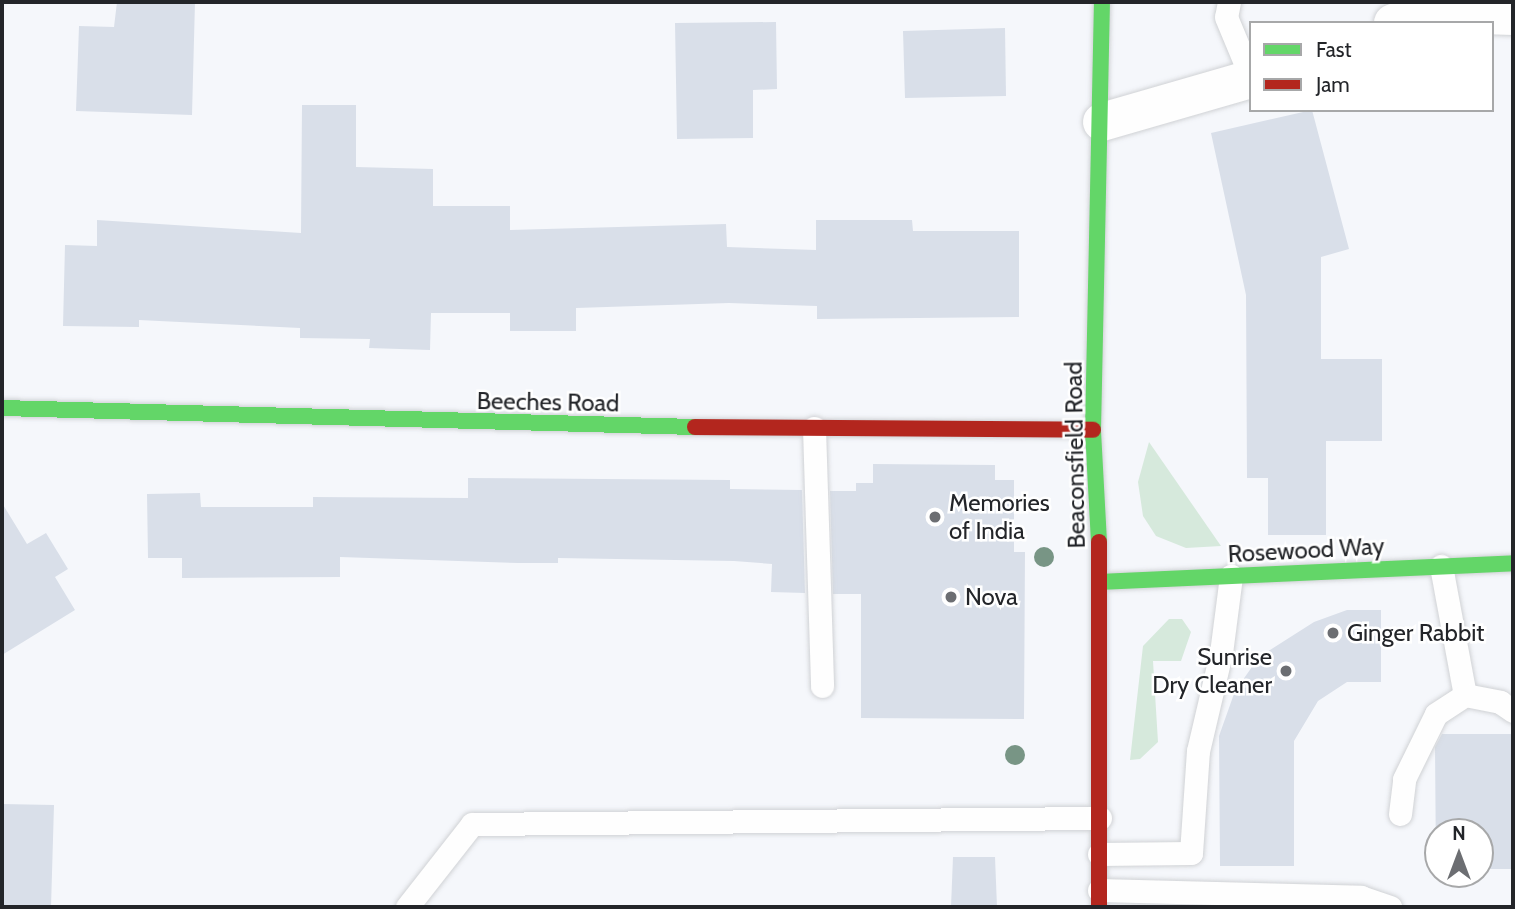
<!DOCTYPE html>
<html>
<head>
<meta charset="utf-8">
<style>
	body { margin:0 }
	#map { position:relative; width:1515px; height:909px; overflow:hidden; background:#f5f7fb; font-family:Cabin,sans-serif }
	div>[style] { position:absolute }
	.green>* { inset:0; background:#d6e9dc }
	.building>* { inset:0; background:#d9dfe9 }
	.roads { filter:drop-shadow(0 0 2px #d0d2d5) drop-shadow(0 0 2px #d0d2d5) }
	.lane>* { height:23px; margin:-11.5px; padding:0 11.5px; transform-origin:11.5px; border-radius:11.5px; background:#fefefe }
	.street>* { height:38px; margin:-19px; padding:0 19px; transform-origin:19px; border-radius:19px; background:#fefefe }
	.fast>* { height:16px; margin:-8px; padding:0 8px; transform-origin:8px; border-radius:8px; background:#63d668 }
	.jam>* { height:16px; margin:-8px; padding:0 8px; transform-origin:8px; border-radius:8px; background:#b3261e }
	.trees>* { width:20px; height:20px; margin:-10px; border-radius:50%; background:#789585 }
	.dots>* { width:19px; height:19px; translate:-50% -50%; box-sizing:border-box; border:4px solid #fff; border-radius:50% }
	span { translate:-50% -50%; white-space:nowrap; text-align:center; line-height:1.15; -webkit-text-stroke:5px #fff; paint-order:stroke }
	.street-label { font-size:24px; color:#232529 }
	.poi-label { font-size:24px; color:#232529 }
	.left { translate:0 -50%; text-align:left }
	.right { translate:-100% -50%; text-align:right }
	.frame { position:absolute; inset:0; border:4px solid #232529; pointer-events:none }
	.legend { position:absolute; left:1249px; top:21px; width:245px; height:91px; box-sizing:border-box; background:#fff; border:2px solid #a7a8a9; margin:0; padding:9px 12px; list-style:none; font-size:21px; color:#232529 }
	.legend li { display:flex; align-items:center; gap:14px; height:35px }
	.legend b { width:35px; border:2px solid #a7a8a9 }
	.north { position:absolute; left:1424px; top:818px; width:70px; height:70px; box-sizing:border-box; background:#fff; border:2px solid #a7a8a9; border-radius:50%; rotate:0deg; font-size:19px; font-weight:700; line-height:28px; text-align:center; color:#232529 }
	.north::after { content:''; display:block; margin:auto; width:24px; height:32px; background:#6c6e72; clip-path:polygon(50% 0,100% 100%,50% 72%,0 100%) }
</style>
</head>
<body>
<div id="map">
	<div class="green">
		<div style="clip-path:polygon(1149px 442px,1221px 546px,1186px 548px,1156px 536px,1143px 516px,1138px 482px)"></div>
		<div style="clip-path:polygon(1169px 619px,1182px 619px,1191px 632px,1181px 661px,1153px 661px,1158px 742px,1140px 759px,1130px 760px,1143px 646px)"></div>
	</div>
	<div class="building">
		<div style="clip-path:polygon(117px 2px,195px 2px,192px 115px,76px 111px,79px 26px,114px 27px)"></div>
		<div style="clip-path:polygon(776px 22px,777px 89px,753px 90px,753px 138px,677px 139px,675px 23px)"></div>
		<div style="clip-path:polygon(1005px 28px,1006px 96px,905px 98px,903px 31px)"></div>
		<div style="clip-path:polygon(302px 105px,356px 105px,356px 167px,433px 169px,433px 206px,510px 206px,510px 230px,726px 224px,727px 247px,816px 250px,816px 220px,912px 220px,913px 231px,1019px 231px,1019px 317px,817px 319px,817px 306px,729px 303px,576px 308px,576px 331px,510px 331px,510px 313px,431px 313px,430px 350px,369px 348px,370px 339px,300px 338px,300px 328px,139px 320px,139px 327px,63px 326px,65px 245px,97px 246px,97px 220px,301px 233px)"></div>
		<div style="clip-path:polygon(1312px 110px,1349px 249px,1321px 257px,1321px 359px,1382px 359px,1382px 441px,1326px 441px,1326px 535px,1268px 535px,1268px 478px,1247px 478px,1246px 295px,1211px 133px)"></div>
		<div style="clip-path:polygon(873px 464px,995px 465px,995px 480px,1014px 480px,1014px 552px,1025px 552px,1024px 719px,861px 718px,861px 594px,833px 594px,830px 491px,856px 491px,856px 483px,873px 483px)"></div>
		<div style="clip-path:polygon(468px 478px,730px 480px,730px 489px,802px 490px,805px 593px,771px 592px,772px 564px,734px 561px,558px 558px,558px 563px,518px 563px,340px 557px,340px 577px,182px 578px,182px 558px,148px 558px,147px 494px,200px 493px,201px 507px,313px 507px,313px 497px,468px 498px)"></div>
		<div style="clip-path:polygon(2px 503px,27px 544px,46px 533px,68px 569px,55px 577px,75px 610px,2px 655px)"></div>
		<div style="clip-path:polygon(1347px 610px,1381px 610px,1381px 682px,1347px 682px,1318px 701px,1294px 741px,1294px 866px,1220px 866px,1219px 736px,1235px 691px,1259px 657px,1314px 622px)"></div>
		<div style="clip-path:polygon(1442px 734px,1513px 734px,1513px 869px,1480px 869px,1480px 832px,1438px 832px,1436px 868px,1435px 747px)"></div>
		<div style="clip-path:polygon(2px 804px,54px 805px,51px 907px,2px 907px)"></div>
		<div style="clip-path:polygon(953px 857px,995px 857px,997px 907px,951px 907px)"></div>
	</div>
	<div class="roads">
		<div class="lane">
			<div style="left:1229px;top:2px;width:15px;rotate:101deg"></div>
			<div style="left:1226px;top:17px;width:65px;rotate:67.4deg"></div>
			<div style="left:814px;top:428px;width:258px;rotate:88.2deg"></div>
			<div style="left:1441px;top:566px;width:131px;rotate:79.5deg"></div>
			<div style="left:1400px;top:814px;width:35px;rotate:-83deg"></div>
			<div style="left:1404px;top:779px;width:72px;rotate:-63.8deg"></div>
			<div style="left:1436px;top:714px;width:35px;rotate:-33deg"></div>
			<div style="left:1465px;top:695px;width:36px;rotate:11deg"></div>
			<div style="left:1500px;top:702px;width:16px;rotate:35deg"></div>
			<div style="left:1099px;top:854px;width:92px;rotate:-0.6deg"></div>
			<div style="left:1191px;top:853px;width:102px;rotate:-86.1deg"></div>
			<div style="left:1198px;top:751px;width:101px;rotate:-76.8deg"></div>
			<div style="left:1221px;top:653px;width:78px;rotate:-82.6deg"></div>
			<div style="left:1099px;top:890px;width:262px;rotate:1.5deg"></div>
			<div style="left:1361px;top:897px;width:31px;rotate:19deg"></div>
			<div style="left:407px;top:907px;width:105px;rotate:-51.9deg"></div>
			<div style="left:472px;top:824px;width:628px;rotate:-0.55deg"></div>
		</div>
		<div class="street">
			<div style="left:1393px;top:23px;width:30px;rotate:-20deg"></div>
			<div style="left:1421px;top:13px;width:92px;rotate:1.9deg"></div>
			<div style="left:1102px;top:122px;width:155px;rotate:-16.1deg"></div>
		</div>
		<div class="fast">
			<div style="left:2px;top:408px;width:693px;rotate:1.57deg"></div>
			<div style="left:1099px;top:542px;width:112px;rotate:-93.1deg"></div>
			<div style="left:1093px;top:430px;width:428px;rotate:-88.8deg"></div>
			<div style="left:1101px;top:582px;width:412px;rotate:-2.6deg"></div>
		</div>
		<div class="jam">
			<div style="left:695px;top:427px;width:398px;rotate:0.4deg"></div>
			<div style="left:1099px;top:542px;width:365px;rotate:90deg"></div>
		</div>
	</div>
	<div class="trees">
		<div style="left:1044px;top:557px"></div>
		<div style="left:1015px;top:755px"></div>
	</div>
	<div class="dots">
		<div style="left:935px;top:517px;background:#6c6e72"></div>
		<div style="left:951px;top:597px;background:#6c6e72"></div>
		<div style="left:1333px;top:633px;background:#6c6e72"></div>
		<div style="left:1286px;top:671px;background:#6c6e72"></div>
	</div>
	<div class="street-label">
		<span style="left:548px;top:402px;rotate:1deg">Beeches Road</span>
		<span style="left:1075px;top:455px;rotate:-91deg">Beaconsfield Road</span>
		<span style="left:1306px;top:550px;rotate:-3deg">Rosewood Way</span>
	</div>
	<div class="poi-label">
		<span class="left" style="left:949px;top:517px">Memories<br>of India</span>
		<span class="left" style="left:965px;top:597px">Nova</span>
		<span class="left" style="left:1347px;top:633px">Ginger Rabbit</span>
		<span class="right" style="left:1272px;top:671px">Sunrise<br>Dry Cleaner</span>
	</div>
	<div class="frame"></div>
	<ul class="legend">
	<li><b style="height:9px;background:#63d668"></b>Fast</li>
	<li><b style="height:9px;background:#b3261e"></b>Jam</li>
	</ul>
	<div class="north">N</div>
</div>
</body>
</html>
